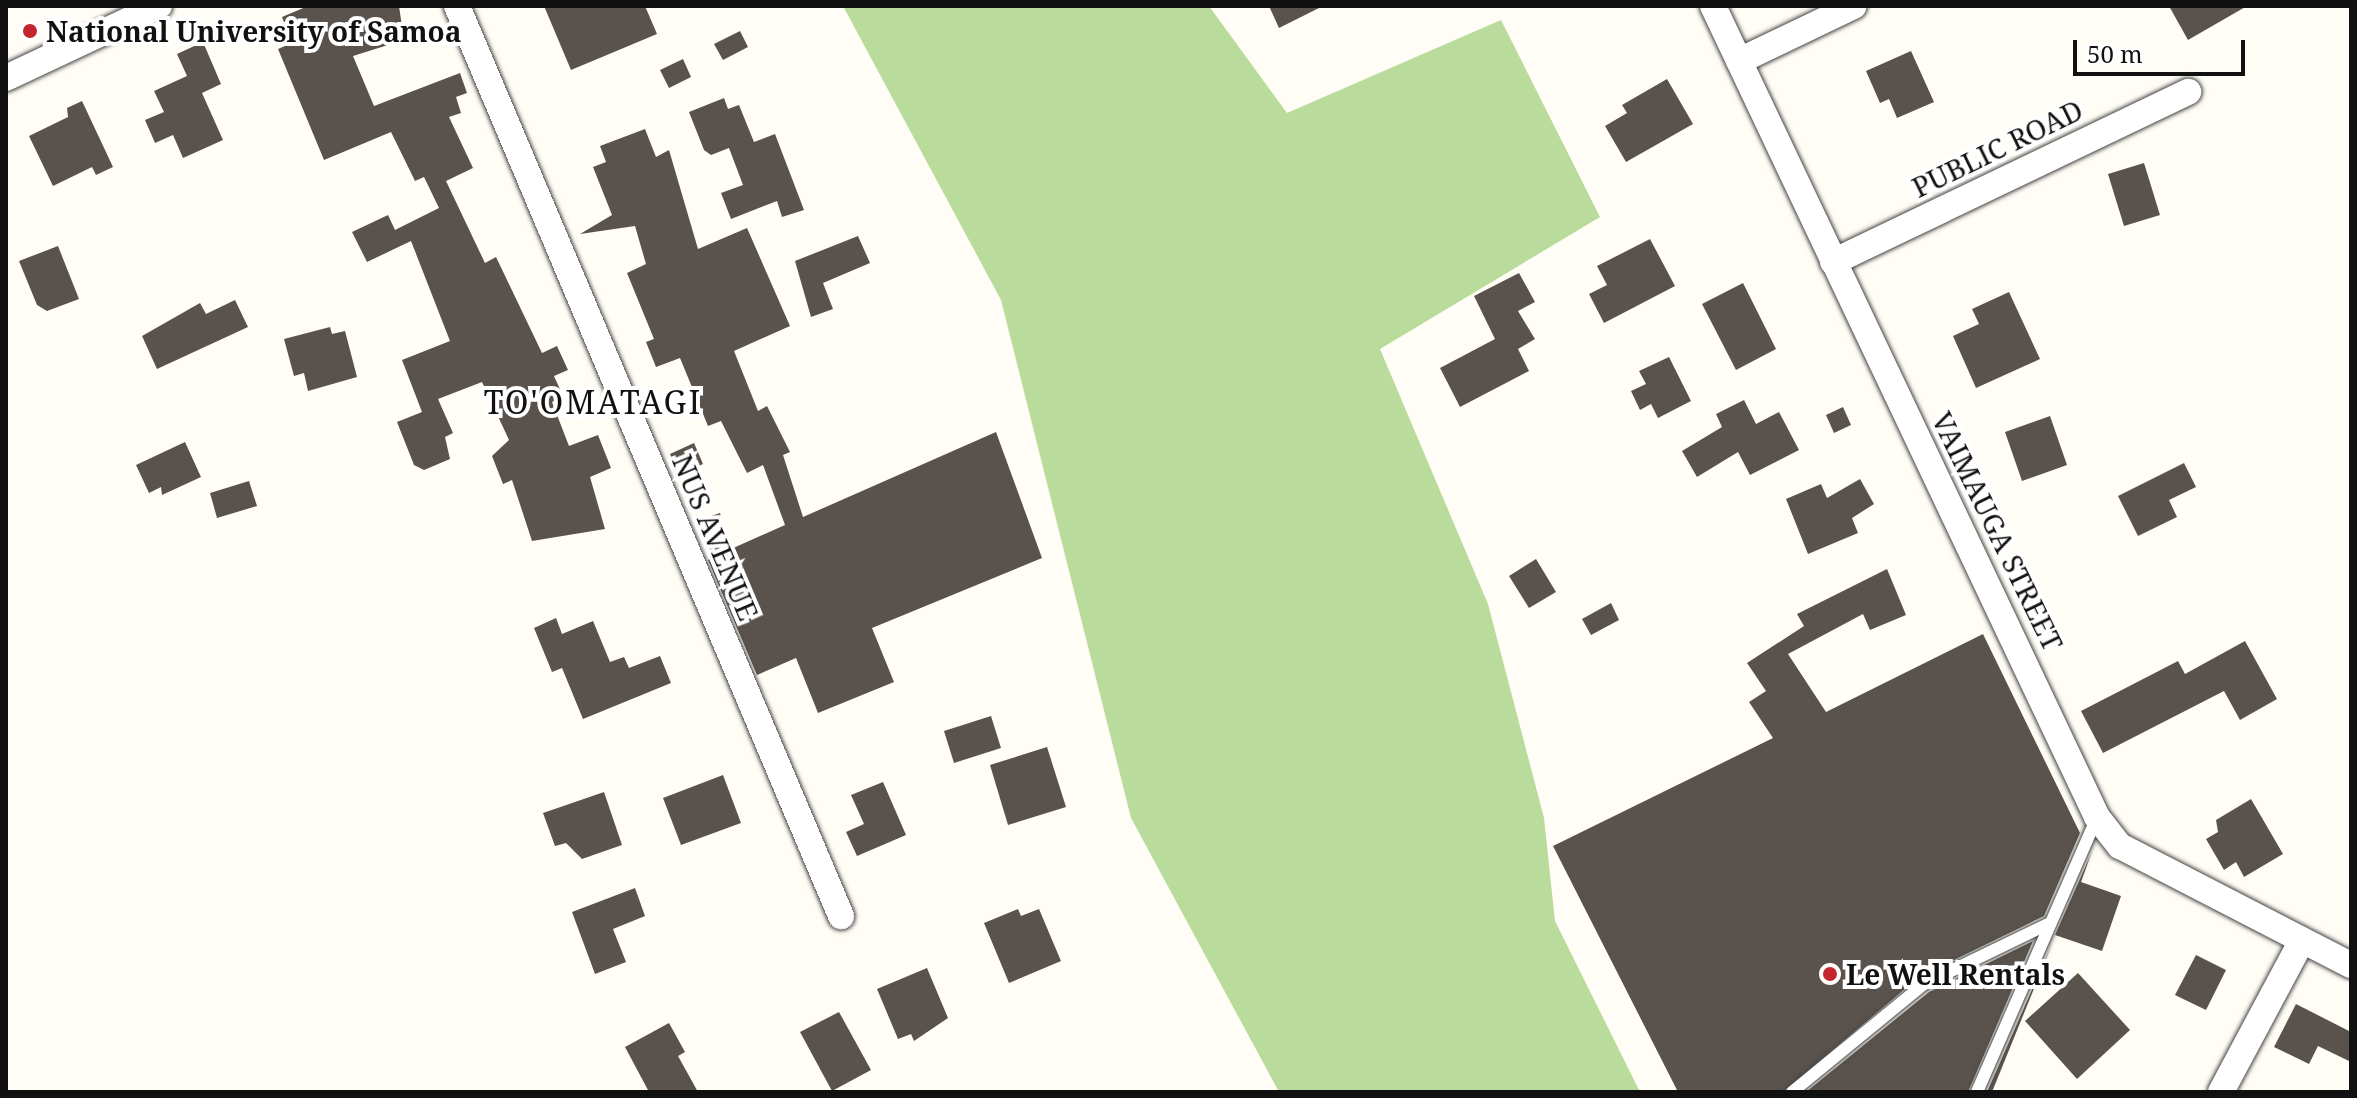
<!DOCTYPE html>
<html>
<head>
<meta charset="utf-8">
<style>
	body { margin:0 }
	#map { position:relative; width:2357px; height:1098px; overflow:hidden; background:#fffdf5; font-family:"Noto Serif",serif }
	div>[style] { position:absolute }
	.forest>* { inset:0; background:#b9dc9c }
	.building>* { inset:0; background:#5a524d }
	.roads { filter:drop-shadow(0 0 2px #444) drop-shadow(0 0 2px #444) }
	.service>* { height:12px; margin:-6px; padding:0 6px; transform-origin:6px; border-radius:6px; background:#fff }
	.minor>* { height:26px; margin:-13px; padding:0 13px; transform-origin:13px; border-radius:13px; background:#fff }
	.dots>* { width:22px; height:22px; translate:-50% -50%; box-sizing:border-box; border:4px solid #fff; border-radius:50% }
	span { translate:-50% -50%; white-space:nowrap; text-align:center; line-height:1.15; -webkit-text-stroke:8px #fff; paint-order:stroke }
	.poi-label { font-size:28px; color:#111; font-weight:700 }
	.left { translate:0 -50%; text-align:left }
	.street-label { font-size:28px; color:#111 }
	.quarter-label { font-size:32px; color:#111; letter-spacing:2px }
	.frame { position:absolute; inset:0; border:8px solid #111; pointer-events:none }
	.scale { position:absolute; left:2073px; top:40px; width:172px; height:36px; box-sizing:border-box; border:4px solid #111; border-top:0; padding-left:10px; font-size:24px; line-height:28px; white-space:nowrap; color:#111; -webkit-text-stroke:6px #fff; paint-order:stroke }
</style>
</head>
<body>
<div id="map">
	<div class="forest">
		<div style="clip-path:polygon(843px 6px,1209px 6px,1287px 113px,1501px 20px,1600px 217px,1380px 349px,1488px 604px,1544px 818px,1555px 921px,1640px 1092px,1279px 1092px,1131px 818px,1001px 300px)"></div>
	</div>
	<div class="building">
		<div style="clip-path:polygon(308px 6px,399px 6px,404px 40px,353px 56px,374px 106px,460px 73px,467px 93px,456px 97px,461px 113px,449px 117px,473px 168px,446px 181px,485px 263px,496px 257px,542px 353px,557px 346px,568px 370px,554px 376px,563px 396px,552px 402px,569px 446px,598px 435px,611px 468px,590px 477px,605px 529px,532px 541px,512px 480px,503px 484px,492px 456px,509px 440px,482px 382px,438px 399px,453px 433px,445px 437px,450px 459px,424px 470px,414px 465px,397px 422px,422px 412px,402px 360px,450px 341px,411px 241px,367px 262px,352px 232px,388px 215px,395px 230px,439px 208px,424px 177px,415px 181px,391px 132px,324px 160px,278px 49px,292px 43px,282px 17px)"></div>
		<div style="clip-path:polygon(544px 6px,645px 6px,657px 34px,571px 70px)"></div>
		<div style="clip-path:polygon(1269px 6px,1323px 6px,1279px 28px)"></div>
		<div style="clip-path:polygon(2169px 6px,2247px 6px,2188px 40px)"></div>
		<div style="clip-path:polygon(740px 31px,748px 47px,723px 60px,714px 44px)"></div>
		<div style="clip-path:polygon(203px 42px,221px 84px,202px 93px,223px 140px,183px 158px,173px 135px,155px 143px,145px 120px,164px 112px,154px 91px,187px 76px,177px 54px)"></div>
		<div style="clip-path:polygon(1911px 51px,1934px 102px,1897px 118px,1889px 99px,1880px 103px,1866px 71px)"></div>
		<div style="clip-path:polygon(683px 59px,691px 77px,669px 88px,660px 70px)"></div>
		<div style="clip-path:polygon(1667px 79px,1693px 124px,1626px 162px,1605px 126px,1627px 113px,1622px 105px)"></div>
		<div style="clip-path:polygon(724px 98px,728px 109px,739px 105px,754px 142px,775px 134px,804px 210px,782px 217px,777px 201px,731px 219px,721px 193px,743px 185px,729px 148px,711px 155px,704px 150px,689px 112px)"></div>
		<div style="clip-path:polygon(82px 101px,113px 167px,96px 175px,92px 167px,53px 186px,29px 136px,68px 117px,67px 108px)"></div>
		<div style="clip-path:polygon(645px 129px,656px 157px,669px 150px,698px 249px,747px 228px,790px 326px,734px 351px,758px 411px,767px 406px,790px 452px,783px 455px,803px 517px,996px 432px,1042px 558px,872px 628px,894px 682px,818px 713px,796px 658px,757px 675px,708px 560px,713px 557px,699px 520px,720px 513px,731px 549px,785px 525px,763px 465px,747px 473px,721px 421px,708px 426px,680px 358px,656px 367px,646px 342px,654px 339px,627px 273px,646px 264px,635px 226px,580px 234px,612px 215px,593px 167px,606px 162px,600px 146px)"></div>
		<div style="clip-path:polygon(2144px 163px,2160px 215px,2124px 226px,2108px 174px)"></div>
		<div style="clip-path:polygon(858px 236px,870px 263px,823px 283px,833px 309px,811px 317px,795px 261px)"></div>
		<div style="clip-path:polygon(1650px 239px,1675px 286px,1604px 323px,1589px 294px,1607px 285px,1597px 266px)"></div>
		<div style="clip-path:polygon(58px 246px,79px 299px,47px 311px,37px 305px,19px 261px)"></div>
		<div style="clip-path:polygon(1519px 273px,1535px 302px,1518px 311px,1535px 339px,1518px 349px,1529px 371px,1460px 407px,1440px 368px,1495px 339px,1474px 296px)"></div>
		<div style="clip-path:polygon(1743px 283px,1776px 349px,1736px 370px,1702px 304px)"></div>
		<div style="clip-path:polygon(2009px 292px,2040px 359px,1976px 388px,1953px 336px,1979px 324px,1972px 309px)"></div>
		<div style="clip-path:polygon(235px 300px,248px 327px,157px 369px,142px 336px,200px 303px,206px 314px)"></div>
		<div style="clip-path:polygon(330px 327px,332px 334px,345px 331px,357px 377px,308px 391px,304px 373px,294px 376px,284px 339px)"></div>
		<div style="clip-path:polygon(1669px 357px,1691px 401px,1658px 418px,1651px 404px,1640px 410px,1631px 391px,1646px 384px,1639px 371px)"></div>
		<div style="clip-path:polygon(1744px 400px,1756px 424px,1779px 412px,1799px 450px,1750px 475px,1738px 452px,1697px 477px,1682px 451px,1722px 427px,1716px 414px)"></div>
		<div style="clip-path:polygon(1843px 407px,1851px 425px,1834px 433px,1826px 415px)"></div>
		<div style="clip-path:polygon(2050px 416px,2067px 465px,2022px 481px,2005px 432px)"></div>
		<div style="clip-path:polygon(185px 442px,201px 477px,162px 495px,161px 487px,149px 493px,136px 465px)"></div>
		<div style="clip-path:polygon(694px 443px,703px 464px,679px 475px,670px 454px)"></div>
		<div style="clip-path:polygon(2184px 463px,2196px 487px,2169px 500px,2177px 517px,2138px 536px,2118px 496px)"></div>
		<div style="clip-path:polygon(1860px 479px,1874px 504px,1852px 518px,1858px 533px,1808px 554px,1786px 499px,1821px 484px,1827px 498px)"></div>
		<div style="clip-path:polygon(249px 481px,257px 506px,217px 518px,210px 493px)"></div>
		<div style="clip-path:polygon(1536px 559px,1556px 592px,1529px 608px,1509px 576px)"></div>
		<div style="clip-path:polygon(1887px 569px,1906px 615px,1870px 630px,1863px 614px,1788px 654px,1826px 712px,1983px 634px,2080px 833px,2044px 916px,1919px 977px,1783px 1092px,1678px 1092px,1553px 846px,1773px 738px,1749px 702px,1766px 691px,1747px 663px,1804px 626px,1797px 614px)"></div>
		<div style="clip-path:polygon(1611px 603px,1619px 620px,1591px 635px,1582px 619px)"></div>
		<div style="clip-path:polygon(556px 618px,562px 634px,593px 621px,610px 662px,624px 657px,629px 668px,660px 656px,671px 683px,583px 719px,562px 668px,552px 672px,534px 628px)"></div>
		<div style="clip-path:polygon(2245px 641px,2277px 699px,2240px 720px,2224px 691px,2103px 753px,2081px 711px,2178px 661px,2185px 674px)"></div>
		<div style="clip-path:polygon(991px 716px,1001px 748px,954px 763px,944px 731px)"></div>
		<div style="clip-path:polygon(1047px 747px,1066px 807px,1008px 825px,990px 765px)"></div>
		<div style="clip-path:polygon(723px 775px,741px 823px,681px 845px,663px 798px)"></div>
		<div style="clip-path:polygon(883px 782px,906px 835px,857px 856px,846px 832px,864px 824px,851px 795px)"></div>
		<div style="clip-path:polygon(604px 792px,622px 845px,582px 859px,566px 843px,555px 846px,543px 813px)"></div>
		<div style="clip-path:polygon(2251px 799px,2283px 854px,2244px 877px,2236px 862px,2224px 870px,2206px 839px,2218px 832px,2216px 820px)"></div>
		<div style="clip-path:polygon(2091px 854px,2081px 882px,2121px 896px,2102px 951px,2055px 935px)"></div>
		<div style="clip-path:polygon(635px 888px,645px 916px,613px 929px,626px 962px,595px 974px,572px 912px)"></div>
		<div style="clip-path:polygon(1018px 909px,1021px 916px,1039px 909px,1061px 961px,1009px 983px,984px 923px)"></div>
		<div style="clip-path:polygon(2033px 941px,1968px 1092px,1806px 1092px,1929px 992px)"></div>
		<div style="clip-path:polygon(2052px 944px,1992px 1092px,1987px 1092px)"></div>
		<div style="clip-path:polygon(2196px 955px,2226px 970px,2206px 1010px,2175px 995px)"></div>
		<div style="clip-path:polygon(927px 968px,948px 1018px,914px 1041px,911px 1034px,898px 1039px,877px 989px)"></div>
		<div style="clip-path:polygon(2078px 973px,2130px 1030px,2077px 1079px,2025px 1021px)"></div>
		<div style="clip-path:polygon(2296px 1004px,2351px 1032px,2351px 1062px,2318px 1046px,2309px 1064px,2274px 1047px)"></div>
		<div style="clip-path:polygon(839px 1012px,871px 1070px,832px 1091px,800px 1032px)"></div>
		<div style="clip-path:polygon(669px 1023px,685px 1052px,678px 1056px,698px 1092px,649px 1092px,625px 1047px)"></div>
	</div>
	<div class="roads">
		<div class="service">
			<div style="left:1792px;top:1092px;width:171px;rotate:-39.3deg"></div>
			<div style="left:1924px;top:984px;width:138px;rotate:-25.8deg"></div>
			<div style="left:1977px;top:1092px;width:300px;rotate:-66.4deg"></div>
		</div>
		<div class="minor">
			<div style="left:457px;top:6px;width:988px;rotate:67.12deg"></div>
			<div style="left:1713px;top:6px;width:897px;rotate:64.66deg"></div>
			<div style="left:2097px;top:817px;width:37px;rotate:52deg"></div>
			<div style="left:2120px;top:846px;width:260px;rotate:27.3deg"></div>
			<div style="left:1739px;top:61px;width:127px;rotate:-25.6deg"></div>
			<div style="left:6px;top:78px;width:169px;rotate:-25.2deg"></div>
			<div style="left:1833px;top:262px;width:394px;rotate:-25.6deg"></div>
			<div style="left:2221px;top:1092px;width:170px;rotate:-61.9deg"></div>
		</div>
	</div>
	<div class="dots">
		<div style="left:30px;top:31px;background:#c4262e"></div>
		<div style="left:1830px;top:974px;background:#c4262e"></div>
	</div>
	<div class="poi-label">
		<span class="left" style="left:46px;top:31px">National University of Samoa</span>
		<span class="left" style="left:1846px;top:974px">Le Well Rentals</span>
	</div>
	<div class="street-label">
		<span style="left:1997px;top:148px;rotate:-26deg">PUBLIC ROAD</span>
		<span style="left:1998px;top:531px;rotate:64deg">VAIMAUGA STREET</span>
		<span style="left:716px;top:537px;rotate:67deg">NUS AVENUE</span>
	</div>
	<div class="quarter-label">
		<span style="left:593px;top:402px">TO'OMATAGI</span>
	</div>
	<div class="frame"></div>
	<div class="scale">50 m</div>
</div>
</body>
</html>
